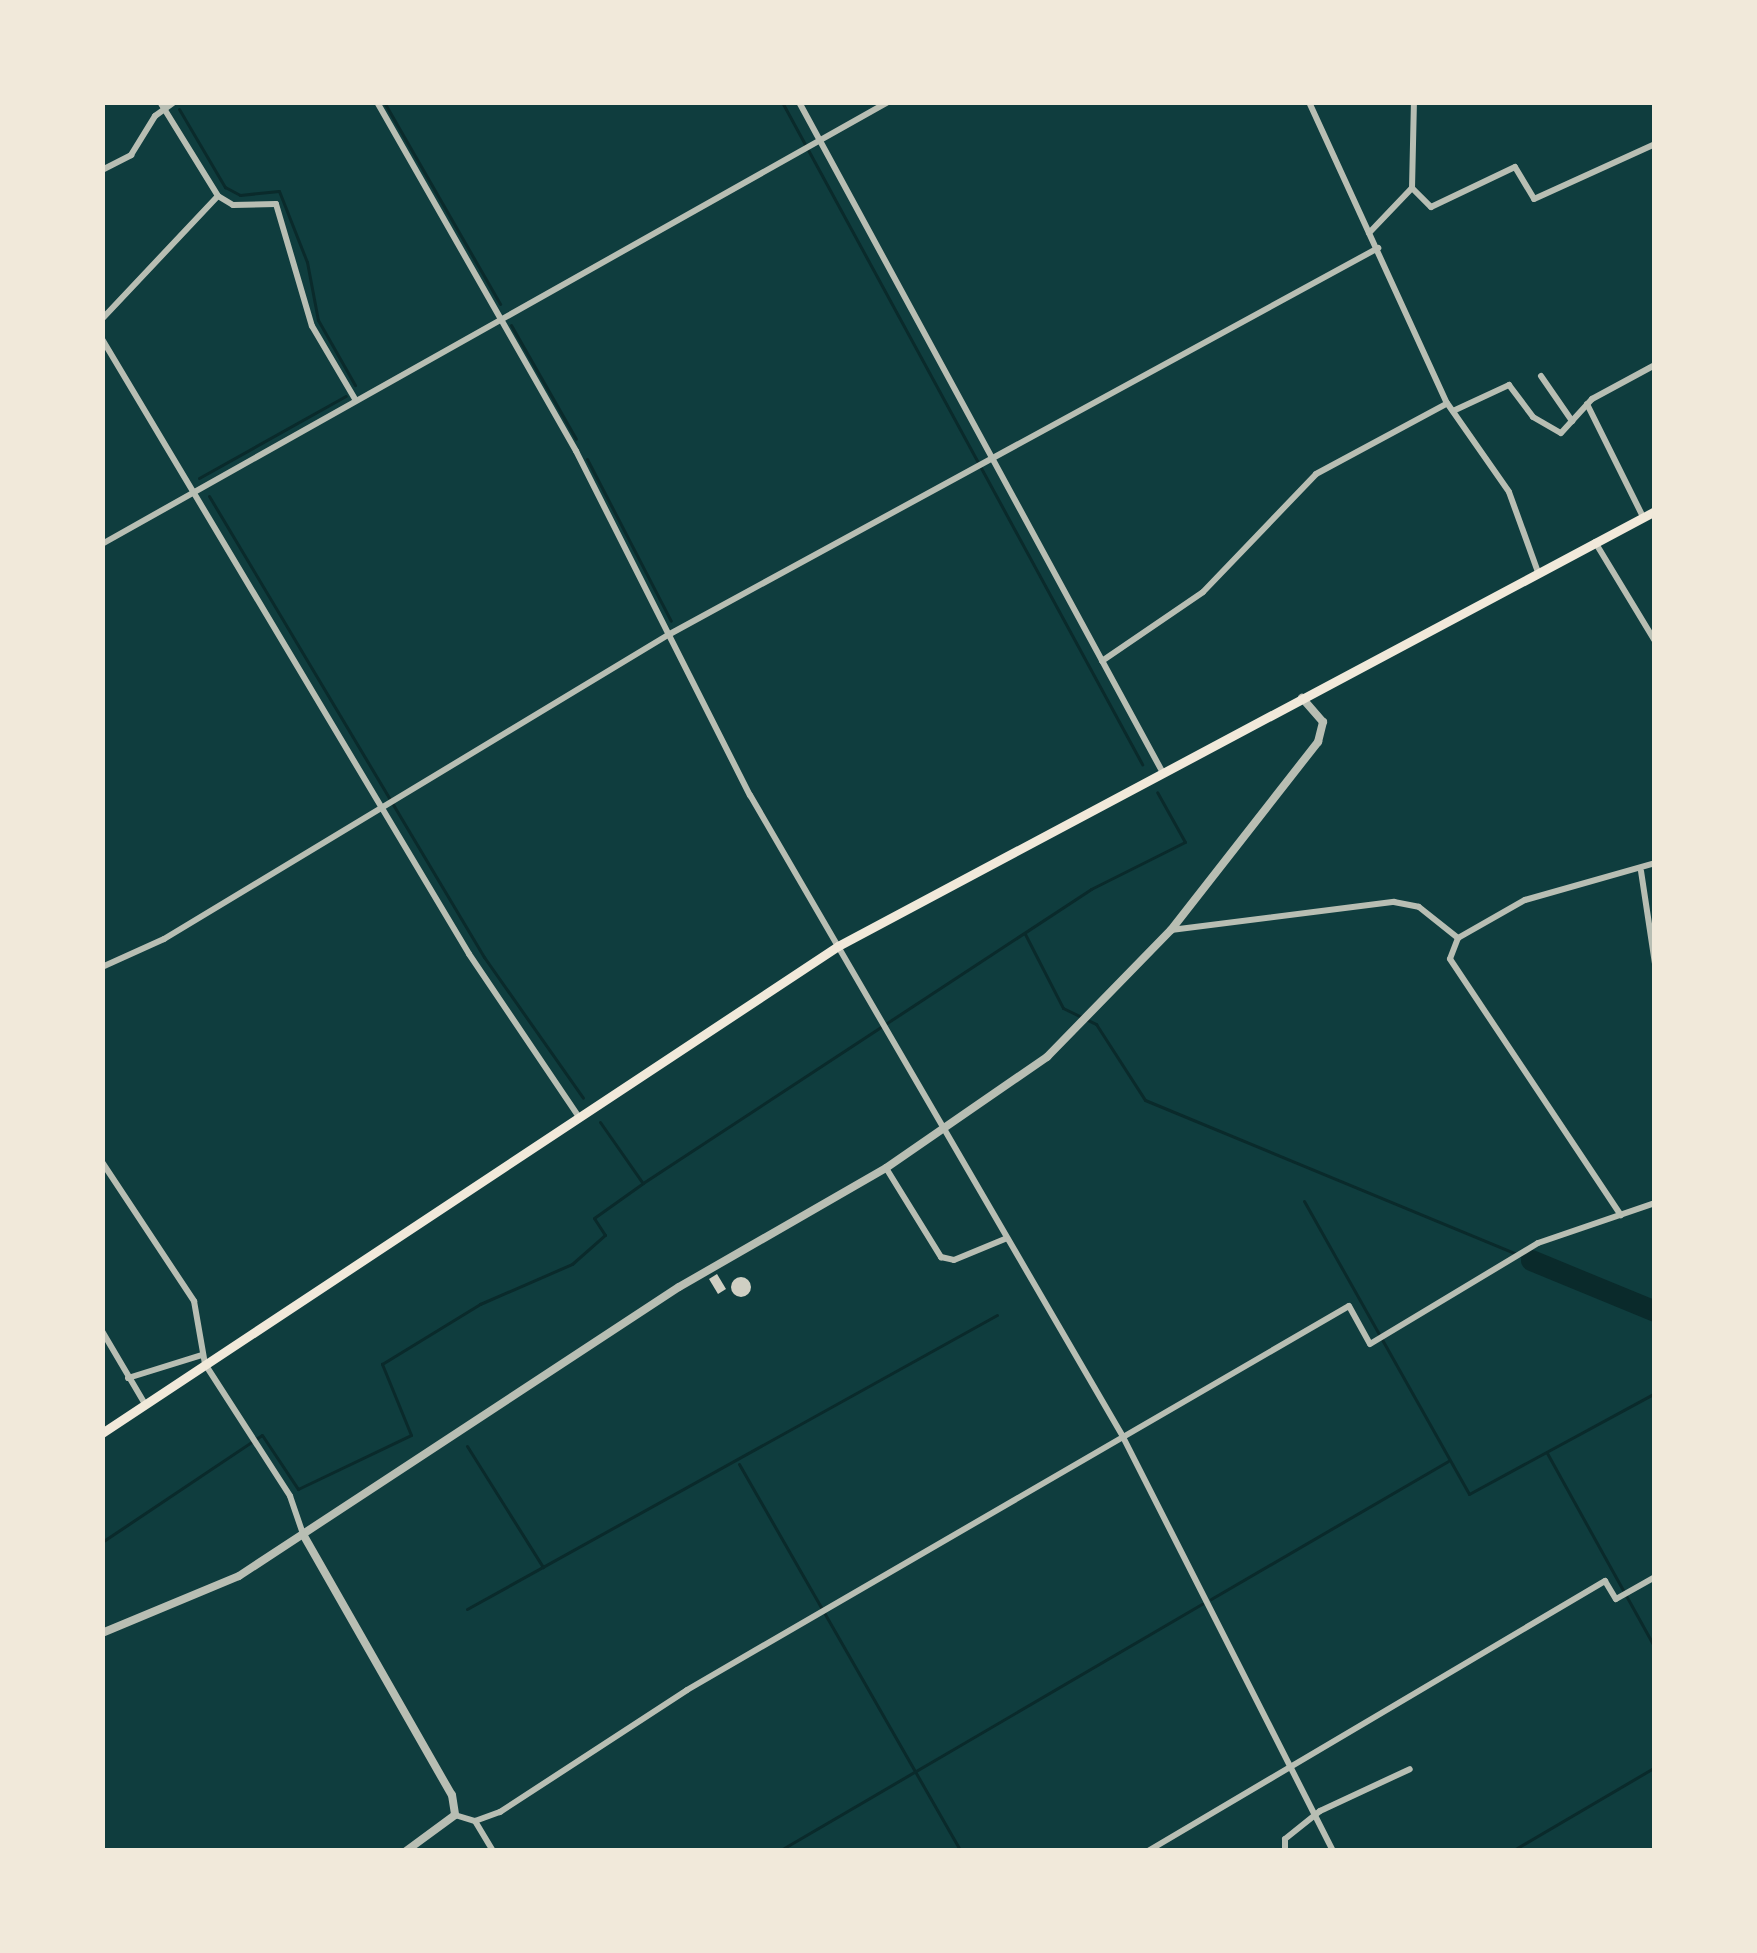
<!DOCTYPE html>
<html>
<head>
<meta charset="utf-8">
<style>
	body { margin:0 }
	#map { position:relative; width:1757px; height:1953px; overflow:hidden; background:#0f3d3e; font-family:Manrope,sans-serif }
	div>[style] { position:absolute }
	.stream>* { height:3px; margin:-1.5px; padding:0 1.5px; transform-origin:1.5px; border-radius:1.5px; background:#0a2a2b }
	.river>* { height:21px; margin:-10.5px; padding:0 10.5px; transform-origin:10.5px; border-radius:10.5px; background:#0a2a2b }
	.building>* { inset:0; background:#cfcfc3 }
	.round { border-radius:50% }
	.minor>* { height:6px; margin:-3px; padding:0 3px; transform-origin:3px; border-radius:3px; background:#b8beb3 }
	.tertiary>* { height:8px; margin:-4px; padding:0 4px; transform-origin:4px; border-radius:4px; background:#b8beb3 }
	.primary>* { height:9px; margin:-4.5px; padding:0 4.5px; transform-origin:4.5px; border-radius:4.5px; background:#f1e9da }
	span { translate:-50% -50%; white-space:nowrap; text-align:center; line-height:1.15; -webkit-text-stroke:9px #f1e9da; paint-order:stroke }
	.frame { position:absolute; inset:0; border:105px solid #f1e9da; pointer-events:none }
</style>
</head>
<body>
<div id="map">
	<div class="stream">
		<div style="left:384px;top:102px;width:233px;rotate:60.1deg"></div>
		<div style="left:782px;top:102px;width:754px;rotate:61.46deg"></div>
		<div style="left:179px;top:109px;width:91px;rotate:59.5deg"></div>
		<div style="left:225px;top:187px;width:17px;rotate:28deg"></div>
		<div style="left:240px;top:195px;width:39px;rotate:-6deg"></div>
		<div style="left:279px;top:191px;width:76px;rotate:68.5deg"></div>
		<div style="left:307px;top:262px;width:59px;rotate:79.3deg"></div>
		<div style="left:318px;top:320px;width:75px;rotate:60.4deg"></div>
		<div style="left:511px;top:325px;width:131px;rotate:60.3deg"></div>
		<div style="left:587px;top:459px;width:182px;rotate:62.6deg"></div>
		<div style="left:199px;top:478px;width:168px;rotate:-29.2deg"></div>
		<div style="left:209px;top:496px;width:537px;rotate:59.18deg"></div>
		<div style="left:484px;top:957px;width:172px;rotate:54.9deg"></div>
		<div style="left:1025px;top:934px;width:83px;rotate:62.8deg"></div>
		<div style="left:1063px;top:1008px;width:37px;rotate:26deg"></div>
		<div style="left:1096px;top:1024px;width:90px;rotate:57.2deg"></div>
		<div style="left:1145px;top:1100px;width:418px;rotate:22.5deg"></div>
		<div style="left:600px;top:1122px;width:73px;rotate:55deg"></div>
		<div style="left:1304px;top:1201px;width:336px;rotate:60.6deg"></div>
		<div style="left:1469px;top:1494px;width:212px;rotate:-28.5deg"></div>
		<div style="left:467px;top:1446px;width:143px;rotate:57.9deg"></div>
		<div style="left:1547px;top:1453px;width:223px;rotate:61deg"></div>
		<div style="left:739px;top:1464px;width:446px;rotate:60.2deg"></div>
		<div style="left:102px;top:1542px;width:192px;rotate:-33.8deg"></div>
		<div style="left:262px;top:1435px;width:65px;rotate:56.3deg"></div>
		<div style="left:298px;top:1489px;width:125px;rotate:-25.5deg"></div>
		<div style="left:411px;top:1435px;width:77px;rotate:-112.2deg"></div>
		<div style="left:382px;top:1364px;width:115px;rotate:-31.5deg"></div>
		<div style="left:480px;top:1304px;width:100px;rotate:-23.5deg"></div>
		<div style="left:572px;top:1264px;width:44px;rotate:-41.3deg"></div>
		<div style="left:605px;top:1235px;width:20px;rotate:-123deg"></div>
		<div style="left:594px;top:1218px;width:60px;rotate:-35.5deg"></div>
		<div style="left:643px;top:1183px;width:536px;rotate:-33.27deg"></div>
		<div style="left:1091px;top:889px;width:105px;rotate:-26.6deg"></div>
		<div style="left:1185px;top:842px;width:57px;rotate:-119.2deg"></div>
		<div style="left:1211px;top:1599px;width:274px;rotate:-30.2deg"></div>
		<div style="left:467px;top:1609px;width:606px;rotate:-29.02deg"></div>
		<div style="left:779px;top:1851px;width:490px;rotate:-30.3deg"></div>
		<div style="left:1512px;top:1851px;width:166px;rotate:-30.4deg"></div>
	</div>
	<div class="river">
		<div style="left:1531px;top:1260px;width:134px;rotate:22.4deg"></div>
	</div>
	<div class="building">
		<div style="clip-path:polygon(717px 1274px,726px 1289px,718px 1294px,709px 1279px)"></div>
		<div class="round" style="left:731px;top:1277px;width:20px;height:20px"></div>
	</div>
	<div class="minor">
		<div style="left:160px;top:102px;width:110px;rotate:58.3deg"></div>
		<div style="left:218px;top:196px;width:17px;rotate:31deg"></div>
		<div style="left:233px;top:205px;width:43px;rotate:-1.3deg"></div>
		<div style="left:276px;top:204px;width:127px;rotate:73.6deg"></div>
		<div style="left:312px;top:326px;width:85px;rotate:59.5deg"></div>
		<div style="left:377px;top:102px;width:402px;rotate:60.3deg"></div>
		<div style="left:576px;top:451px;width:386px;rotate:63.2deg"></div>
		<div style="left:750px;top:795px;width:740px;rotate:59.83deg"></div>
		<div style="left:1122px;top:1435px;width:466px;rotate:63.1deg"></div>
		<div style="left:799px;top:102px;width:761px;rotate:61.52deg"></div>
		<div style="left:1309px;top:102px;width:331px;rotate:65.4deg"></div>
		<div style="left:1447px;top:403px;width:108px;rotate:55.1deg"></div>
		<div style="left:1509px;top:492px;width:85px;rotate:70.1deg"></div>
		<div style="left:102px;top:170px;width:33px;rotate:-27deg"></div>
		<div style="left:131px;top:155px;width:46px;rotate:-58.4deg"></div>
		<div style="left:155px;top:116px;width:24px;rotate:-36deg"></div>
		<div style="left:1412px;top:188px;width:27px;rotate:45deg"></div>
		<div style="left:1431px;top:207px;width:93px;rotate:-25.5deg"></div>
		<div style="left:1515px;top:167px;width:37px;rotate:59deg"></div>
		<div style="left:1534px;top:199px;width:133px;rotate:-24.4deg"></div>
		<div style="left:1369px;top:233px;width:62px;rotate:-46.3deg"></div>
		<div style="left:1412px;top:188px;width:86px;rotate:-88.7deg"></div>
		<div style="left:102px;top:319px;width:169px;rotate:-46.7deg"></div>
		<div style="left:102px;top:339px;width:716px;rotate:59.17deg"></div>
		<div style="left:469px;top:954px;width:197px;rotate:56deg"></div>
		<div style="left:1541px;top:376px;width:55px;rotate:55.4deg"></div>
		<div style="left:1587px;top:404px;width:126px;rotate:63.6deg"></div>
		<div style="left:1453px;top:411px;width:62px;rotate:-24.9deg"></div>
		<div style="left:1509px;top:385px;width:40px;rotate:53deg"></div>
		<div style="left:1533px;top:417px;width:32px;rotate:30deg"></div>
		<div style="left:1561px;top:433px;width:46px;rotate:-47.6deg"></div>
		<div style="left:1592px;top:399px;width:72px;rotate:-28.4deg"></div>
		<div style="left:1595px;top:542px;width:116px;rotate:58.8deg"></div>
		<div style="left:102px;top:544px;width:902px;rotate:-29.35deg"></div>
		<div style="left:1102px;top:661px;width:122px;rotate:-34.3deg"></div>
		<div style="left:1203px;top:592px;width:163px;rotate:-46.2deg"></div>
		<div style="left:1316px;top:474px;width:148px;rotate:-28.3deg"></div>
		<div style="left:1641px;top:871px;width:94px;rotate:81.4deg"></div>
		<div style="left:1171px;top:930px;width:225px;rotate:-7.2deg"></div>
		<div style="left:1394px;top:902px;width:25px;rotate:11deg"></div>
		<div style="left:1419px;top:907px;width:50px;rotate:38.5deg"></div>
		<div style="left:1458px;top:938px;width:77px;rotate:-29.6deg"></div>
		<div style="left:1525px;top:900px;width:135px;rotate:-15.9deg"></div>
		<div style="left:1458px;top:938px;width:22px;rotate:111deg"></div>
		<div style="left:1450px;top:959px;width:308px;rotate:56.3deg"></div>
		<div style="left:102px;top:967px;width:68px;rotate:-24.3deg"></div>
		<div style="left:164px;top:939px;width:589px;rotate:-31.1deg"></div>
		<div style="left:668px;top:635px;width:809px;rotate:-28.59deg"></div>
		<div style="left:1655px;top:1108px;width:10px;rotate:90deg"></div>
		<div style="left:102px;top:1162px;width:167px;rotate:56.5deg"></div>
		<div style="left:194px;top:1301px;width:64px;rotate:80.1deg"></div>
		<div style="left:205px;top:1364px;width:157px;rotate:57.2deg"></div>
		<div style="left:290px;top:1496px;width:40px;rotate:71.1deg"></div>
		<div style="left:886px;top:1168px;width:105px;rotate:58.3deg"></div>
		<div style="left:941px;top:1257px;width:13px;rotate:13deg"></div>
		<div style="left:954px;top:1260px;width:57px;rotate:-22.5deg"></div>
		<div style="left:102px;top:1331px;width:85px;rotate:59.5deg"></div>
		<div style="left:128px;top:1378px;width:77px;rotate:-17.3deg"></div>
		<div style="left:455px;top:1815px;width:21px;rotate:17deg"></div>
		<div style="left:475px;top:1821px;width:27px;rotate:-20deg"></div>
		<div style="left:500px;top:1812px;width:223px;rotate:-33.1deg"></div>
		<div style="left:687px;top:1690px;width:765px;rotate:-30.12deg"></div>
		<div style="left:1349px;top:1306px;width:43px;rotate:61.1deg"></div>
		<div style="left:1370px;top:1344px;width:196px;rotate:-31deg"></div>
		<div style="left:1538px;top:1243px;width:124px;rotate:-18.9deg"></div>
		<div style="left:475px;top:1821px;width:35px;rotate:59deg"></div>
		<div style="left:1148px;top:1851px;width:531px;rotate:-30.58deg"></div>
		<div style="left:1605px;top:1581px;width:21px;rotate:59deg"></div>
		<div style="left:1616px;top:1599px;width:45px;rotate:-29.4deg"></div>
		<div style="left:1285px;top:1851px;width:12px;rotate:-90deg"></div>
		<div style="left:1285px;top:1839px;width:45px;rotate:-38.7deg"></div>
		<div style="left:1320px;top:1811px;width:99px;rotate:-25deg"></div>
	</div>
	<div class="tertiary">
		<div style="left:304px;top:1536px;width:298px;rotate:60.3deg"></div>
		<div style="left:452px;top:1795px;width:20px;rotate:81deg"></div>
		<div style="left:455px;top:1815px;width:61px;rotate:143.7deg"></div>
		<div style="left:102px;top:1633px;width:148px;rotate:-22.6deg"></div>
		<div style="left:239px;top:1576px;width:526px;rotate:-33.3deg"></div>
		<div style="left:679px;top:1287px;width:239px;rotate:-29.9deg"></div>
		<div style="left:886px;top:1168px;width:196px;rotate:-34.6deg"></div>
		<div style="left:1047px;top:1057px;width:177px;rotate:-45.7deg"></div>
		<div style="left:1171px;top:930px;width:239px;rotate:-52deg"></div>
		<div style="left:1318px;top:742px;width:21px;rotate:-76deg"></div>
		<div style="left:1323px;top:722px;width:32px;rotate:-131deg"></div>
	</div>
	<div class="primary">
		<div style="left:102px;top:1433px;width:883px;rotate:-33.49deg"></div>
		<div style="left:838px;top:946px;width:926px;rotate:-28.03deg"></div>
	</div>
	<div class="frame"></div>
</div>
</body>
</html>
